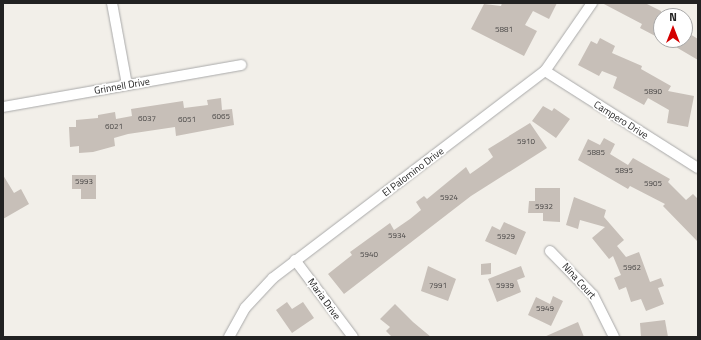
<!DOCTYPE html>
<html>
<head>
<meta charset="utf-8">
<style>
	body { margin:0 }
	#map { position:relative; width:701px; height:340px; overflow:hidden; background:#f2efe9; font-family:"Titillium Web",sans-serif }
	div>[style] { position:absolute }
	.building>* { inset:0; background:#c7bfb8 }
	.roads { filter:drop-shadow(0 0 1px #a9a9a9) drop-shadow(0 0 1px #a9a9a9) }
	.street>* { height:10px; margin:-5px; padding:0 5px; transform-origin:5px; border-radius:5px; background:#fff }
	span { translate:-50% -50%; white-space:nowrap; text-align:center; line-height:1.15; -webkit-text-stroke:3.5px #fff; paint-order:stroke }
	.number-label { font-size:8px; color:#4b4948 }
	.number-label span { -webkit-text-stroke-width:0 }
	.street-label { font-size:10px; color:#222 }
	.frame { position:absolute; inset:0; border:4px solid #222; pointer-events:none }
	.north { position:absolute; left:653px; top:8px; width:40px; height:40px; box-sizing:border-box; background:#fff; border:1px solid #a7a7a7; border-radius:50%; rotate:0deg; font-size:11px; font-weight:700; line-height:16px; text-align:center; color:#222 }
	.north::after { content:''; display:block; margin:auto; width:14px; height:18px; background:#d40000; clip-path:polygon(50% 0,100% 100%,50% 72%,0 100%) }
</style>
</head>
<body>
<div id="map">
	<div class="building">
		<div style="clip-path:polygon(502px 3px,557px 3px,549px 19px,533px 11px,525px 25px,537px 31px,524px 56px,471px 29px,484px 4px,501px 6px)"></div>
		<div style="clip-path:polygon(602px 3px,645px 3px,661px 11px,661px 39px,640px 28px,642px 24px)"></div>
		<div style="clip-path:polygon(685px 31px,698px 39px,698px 60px,664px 40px,685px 40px)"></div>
		<div style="clip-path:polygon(600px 38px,615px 46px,612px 53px,642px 66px,641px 69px,671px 86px,668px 91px,694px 96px,688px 127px,667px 123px,669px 110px,648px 98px,644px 105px,613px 88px,617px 77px,602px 71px,599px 76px,578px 65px,591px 41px,597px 44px)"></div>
		<div style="clip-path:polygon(221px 98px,222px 110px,232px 109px,234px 125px,176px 136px,175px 127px,128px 134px,114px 138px,115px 146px,93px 152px,79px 153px,79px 146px,70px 147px,69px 127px,76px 127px,76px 120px,98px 118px,98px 115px,115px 112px,116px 119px,132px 116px,131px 109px,183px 101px,184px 108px,208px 105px,207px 100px)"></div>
		<div style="clip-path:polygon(543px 106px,552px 111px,554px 108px,570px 119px,556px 138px,532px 121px)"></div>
		<div style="clip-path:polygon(530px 123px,547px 148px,471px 196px,344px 294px,328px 274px,352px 255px,350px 252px,390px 223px,394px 230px,410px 219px,421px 210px,416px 202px,424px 196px,427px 199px,466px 167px,470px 174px,487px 162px,493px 157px,488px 149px)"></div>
		<div style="clip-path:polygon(604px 138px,615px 144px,610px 154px,628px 165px,633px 158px,670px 179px,668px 182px,686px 200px,693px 194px,698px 199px,698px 242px,663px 206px,665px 204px,630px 186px,628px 189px,578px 160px,588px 139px,600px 145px)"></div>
		<div style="clip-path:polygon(3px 175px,14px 193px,21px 189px,29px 204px,3px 219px)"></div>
		<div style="clip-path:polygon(72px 175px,96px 175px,96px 199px,81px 199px,81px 189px,72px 189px)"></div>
		<div style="clip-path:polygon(535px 188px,560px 188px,560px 222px,543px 221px,543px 213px,528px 213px,529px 201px,535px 201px)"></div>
		<div style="clip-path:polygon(574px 197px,606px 210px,604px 217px,624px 240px,617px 246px,626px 257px,639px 252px,650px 282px,661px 278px,664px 286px,658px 288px,664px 304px,646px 311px,641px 299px,631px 302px,626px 287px,619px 290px,614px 278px,621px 275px,613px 256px,609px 259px,592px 238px,605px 227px,580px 220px,578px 229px,566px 225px)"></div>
		<div style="clip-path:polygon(504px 222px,526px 232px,516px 255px,485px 241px,492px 226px,500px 230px)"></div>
		<div style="clip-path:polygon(491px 263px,491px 274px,481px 275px,481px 264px)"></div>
		<div style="clip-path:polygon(428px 266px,456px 279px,448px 301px,421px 291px)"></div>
		<div style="clip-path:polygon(521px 266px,525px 277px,517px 280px,521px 292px,497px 302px,488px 279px)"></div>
		<div style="clip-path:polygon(553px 296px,563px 301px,551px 326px,528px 315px,536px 297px,550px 304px)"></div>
		<div style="clip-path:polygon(287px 302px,292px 309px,303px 302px,314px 318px,292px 333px,276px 310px)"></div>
		<div style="clip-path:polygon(395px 304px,413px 322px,431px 337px,392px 337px,386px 331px,390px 327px,380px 319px)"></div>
		<div style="clip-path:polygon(665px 320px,668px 337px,641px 337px,640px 323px)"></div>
		<div style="clip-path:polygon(578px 322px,584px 337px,544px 337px)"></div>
	</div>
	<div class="roads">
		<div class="street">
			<div style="left:112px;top:3px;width:83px;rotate:79.6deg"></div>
			<div style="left:545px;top:71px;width:181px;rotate:32.4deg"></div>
			<div style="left:3px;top:107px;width:242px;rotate:-10deg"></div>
			<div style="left:550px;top:251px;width:62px;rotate:45.7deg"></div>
			<div style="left:593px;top:295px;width:47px;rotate:63.4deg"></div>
			<div style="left:295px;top:260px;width:96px;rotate:53deg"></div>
			<div style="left:229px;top:337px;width:33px;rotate:-61deg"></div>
			<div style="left:245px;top:308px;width:41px;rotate:-47deg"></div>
			<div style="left:273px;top:278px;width:342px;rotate:-37.3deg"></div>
			<div style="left:545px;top:71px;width:83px;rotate:-55.3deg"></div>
		</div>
	</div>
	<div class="number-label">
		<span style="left:504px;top:30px">5881</span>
		<span style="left:653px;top:92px">5890</span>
		<span style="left:221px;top:117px">6065</span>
		<span style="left:147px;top:119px">6037</span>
		<span style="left:187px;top:120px">6051</span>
		<span style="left:114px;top:127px">6021</span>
		<span style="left:526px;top:142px">5910</span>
		<span style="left:596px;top:153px">5885</span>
		<span style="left:624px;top:171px">5895</span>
		<span style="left:84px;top:182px">5993</span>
		<span style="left:653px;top:184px">5905</span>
		<span style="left:449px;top:198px">5924</span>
		<span style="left:544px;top:207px">5932</span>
		<span style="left:397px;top:236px">5934</span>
		<span style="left:506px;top:237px">5929</span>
		<span style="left:369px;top:255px">5940</span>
		<span style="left:632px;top:268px">5962</span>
		<span style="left:438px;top:286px">7991</span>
		<span style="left:505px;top:286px">5939</span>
		<span style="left:545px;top:309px">5949</span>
	</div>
	<div class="street-label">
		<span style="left:122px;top:86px;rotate:-10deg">Grinnell Drive</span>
		<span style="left:621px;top:120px;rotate:32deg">Campero Drive</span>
		<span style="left:413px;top:172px;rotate:-37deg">El Palomino Drive</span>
		<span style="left:579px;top:281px;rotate:48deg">Nina Court</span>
		<span style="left:324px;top:299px;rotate:54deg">Maria Drive</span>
	</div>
	<div class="frame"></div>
	<div class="north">N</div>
</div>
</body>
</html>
